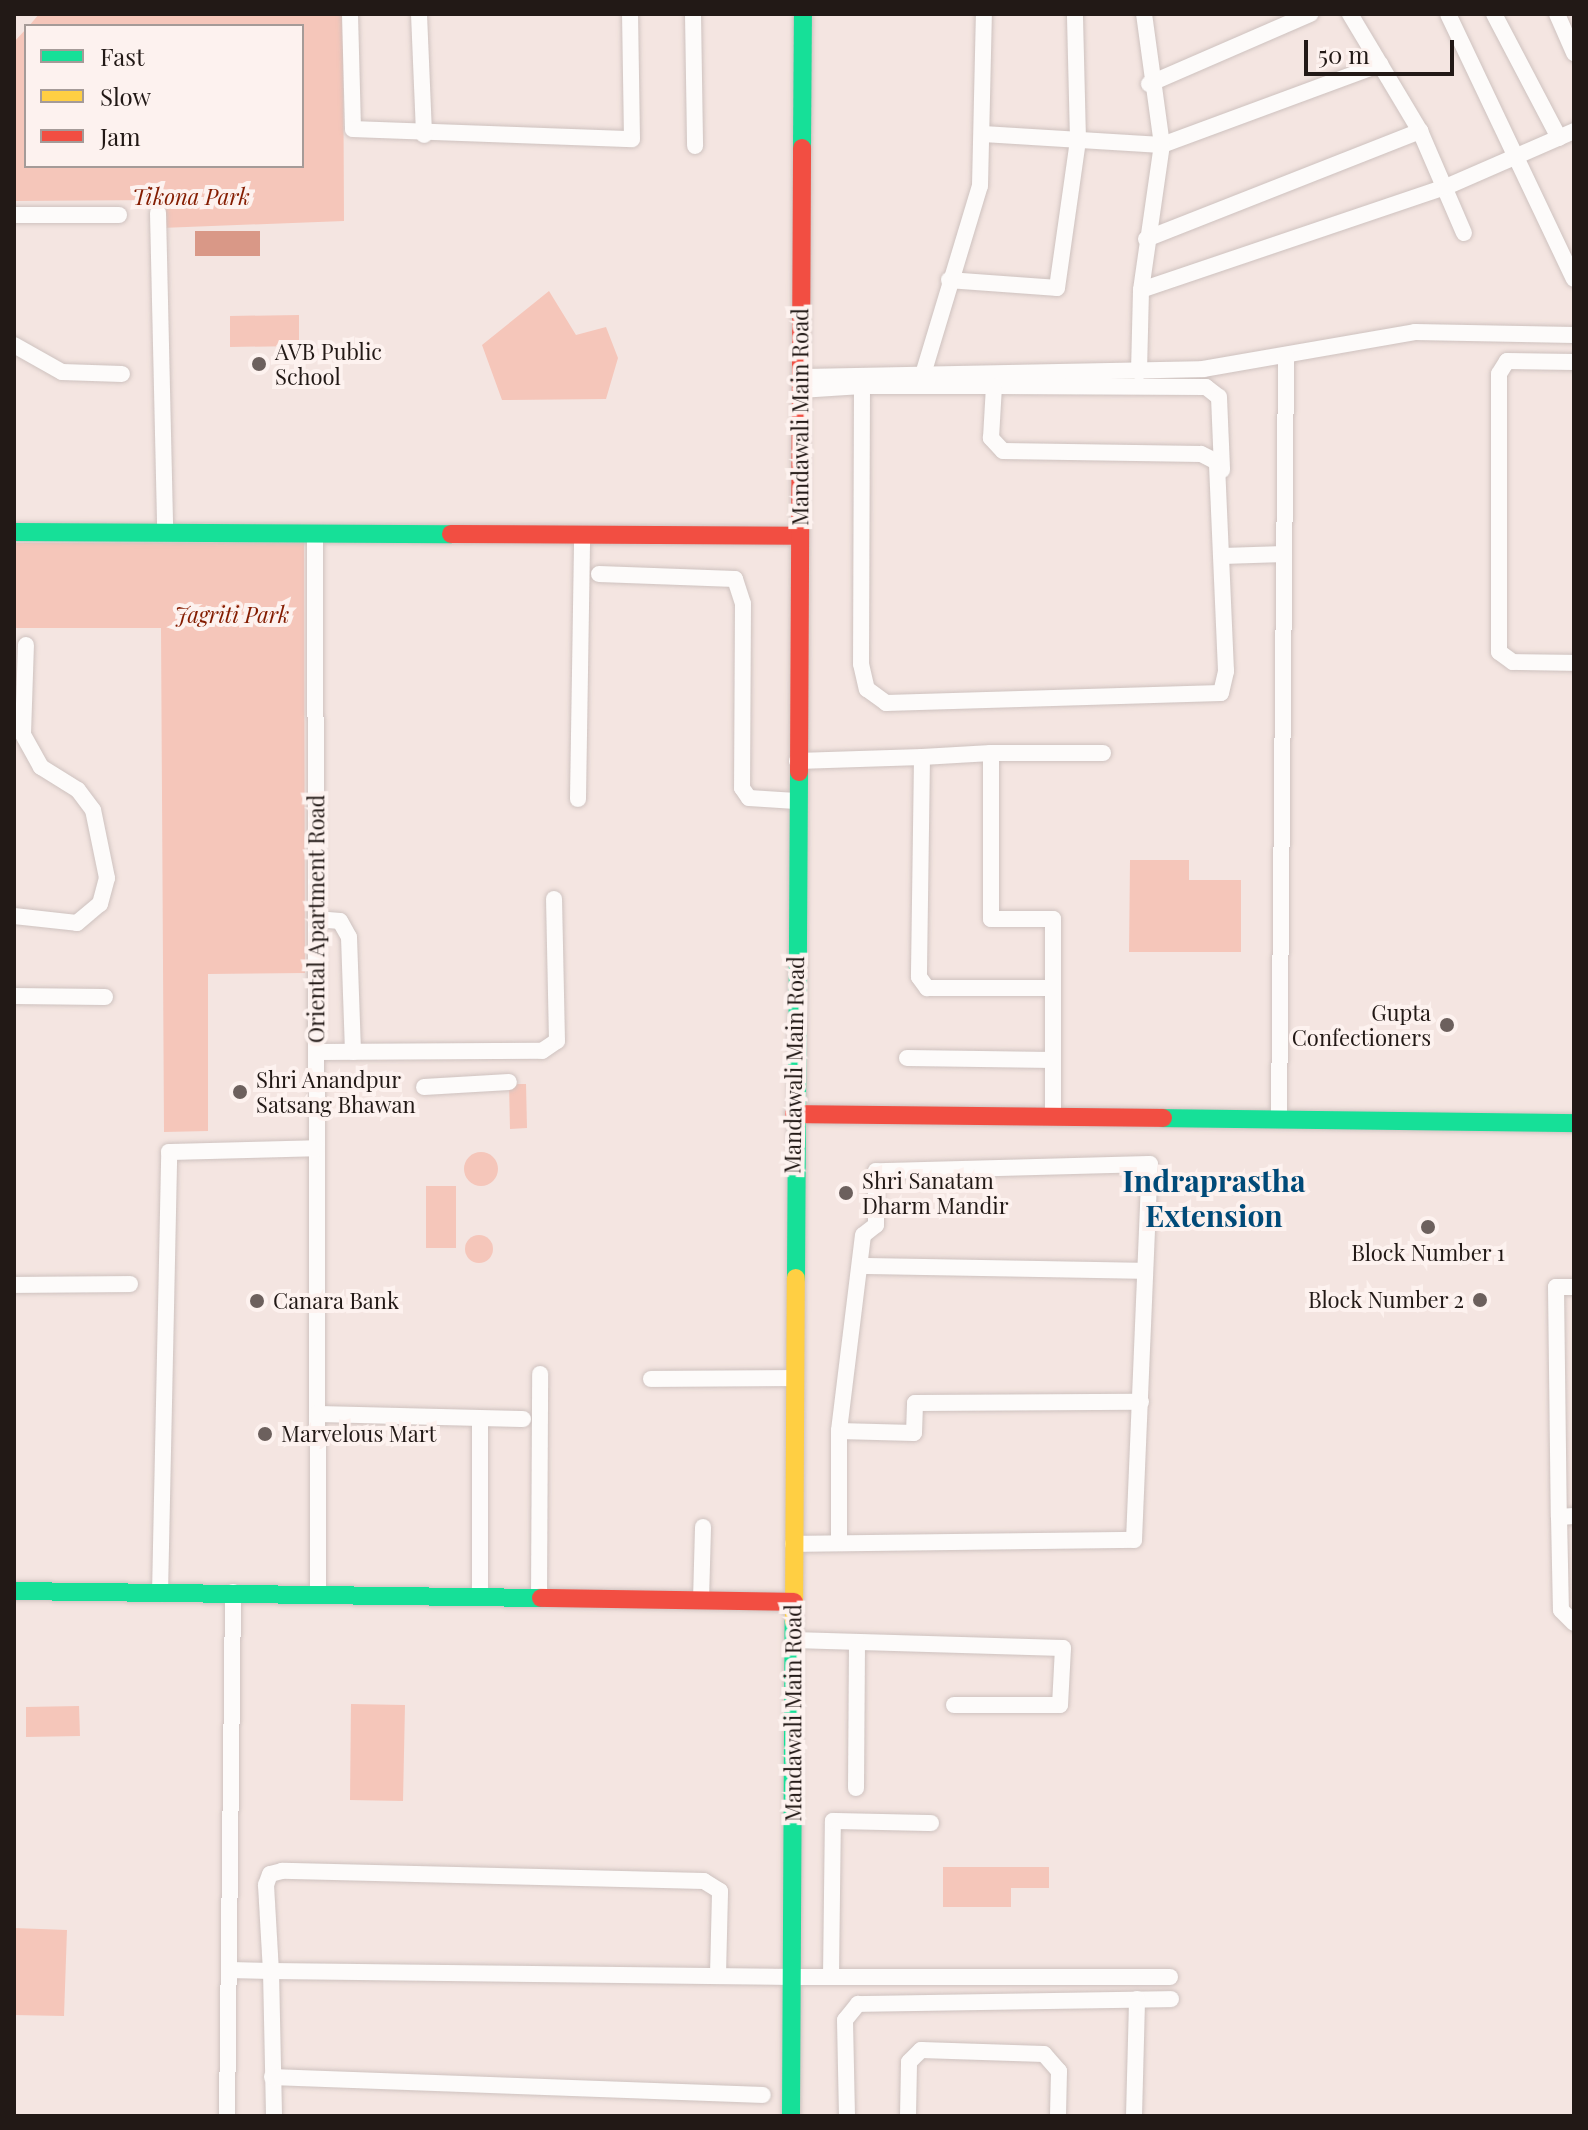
<!DOCTYPE html>
<html>
<head>
<meta charset="utf-8">
<style>
	body { margin:0 }
	#map { position:relative; width:1588px; height:2130px; overflow:hidden; background:#f4e5e1; font-family:"Playfair Display",serif }
	div>[style] { position:absolute }
	.green>* { inset:0; background:#f5c6ba }
	.round { border-radius:50% }
	.water>* { inset:0; background:#d99887 }
	.roads { filter:drop-shadow(0 0 2px #cec2bf) drop-shadow(0 0 2px #cec2bf) }
	.street>* { height:16px; margin:-8px; padding:0 8px; transform-origin:8px; border-radius:8px; background:#fdfbfa }
	.fast>* { height:18px; margin:-9px; padding:0 9px; transform-origin:9px; border-radius:9px; background:#16e098 }
	.slow>* { height:18px; margin:-9px; padding:0 9px; transform-origin:9px; border-radius:9px; background:#ffcf43 }
	.jam>* { height:18px; margin:-9px; padding:0 9px; transform-origin:9px; border-radius:9px; background:#f24e42 }
	.dots>* { width:22px; height:22px; translate:-50% -50%; box-sizing:border-box; border:4px solid #fdf2ef; border-radius:50% }
	span { translate:-50% -50%; white-space:nowrap; text-align:center; line-height:1.15; -webkit-text-stroke:8px #fdf2ef; paint-order:stroke }
	.park-label { font-size:22px; color:#841c00; font-style:italic }
	.poi-label { font-size:22px; color:#221916 }
	.left { translate:0 -50%; text-align:left }
	.right { translate:-100% -50%; text-align:right }
	.street-label { font-size:22px; color:#221916 }
	.district-label { font-size:30px; color:#004a78; font-weight:700 }
	.frame { position:absolute; inset:0; border:16px solid #221916; pointer-events:none }
	.legend { position:absolute; left:24px; top:24px; width:280px; height:144px; box-sizing:border-box; background:#fdf2ef; border:2px solid #a59b98; margin:0; padding:10px 14px; list-style:none; font-size:24px; color:#221916 }
	.legend li { display:flex; align-items:center; gap:16px; height:40px }
	.legend b { width:40px; border:2px solid #a59b98 }
	.scale { position:absolute; left:1304px; top:40px; width:150px; height:36px; box-sizing:border-box; border:4px solid #221916; border-top:0; padding-left:10px; font-size:24px; line-height:28px; white-space:nowrap; color:#221916; -webkit-text-stroke:6px #fdf2ef; paint-order:stroke }
</style>
</head>
<body>
<div id="map">
	<div class="green">
		<div style="clip-path:polygon(39px 14px,343px 14px,344px 221px,161px 228px,160px 200px,14px 201px,14px 42px,26px 29px,26px 166px,302px 166px,302px 26px,29px 26px)"></div>
		<div style="clip-path:polygon(549px 291px,576px 335px,606px 327px,618px 358px,606px 399px,502px 400px,482px 345px)"></div>
		<div style="clip-path:polygon(299px 315px,299px 346px,230px 347px,230px 316px)"></div>
		<div style="clip-path:polygon(304px 542px,305px 973px,208px 974px,208px 1131px,164px 1132px,161px 628px,14px 628px,14px 543px)"></div>
		<div style="clip-path:polygon(1130px 860px,1189px 860px,1189px 880px,1241px 880px,1241px 952px,1129px 952px)"></div>
		<div style="clip-path:polygon(509px 1084px,526px 1084px,527px 1128px,510px 1129px)"></div>
		<div class="round" style="left:464px;top:1152px;width:34px;height:34px"></div>
		<div style="clip-path:polygon(426px 1186px,456px 1186px,456px 1248px,426px 1248px)"></div>
		<div class="round" style="left:465px;top:1235px;width:28px;height:28px"></div>
		<div style="clip-path:polygon(351px 1704px,405px 1705px,403px 1801px,350px 1800px)"></div>
		<div style="clip-path:polygon(79px 1706px,80px 1736px,26px 1737px,26px 1707px)"></div>
		<div style="clip-path:polygon(943px 1867px,1049px 1867px,1049px 1888px,1011px 1888px,1011px 1907px,943px 1907px)"></div>
		<div style="clip-path:polygon(14px 1928px,67px 1930px,64px 2016px,14px 2015px)"></div>
	</div>
	<div class="water">
		<div style="clip-path:polygon(195px 231px,260px 231px,260px 256px,195px 256px)"></div>
	</div>
	<div class="roads">
		<div class="street">
			<div style="left:350px;top:14px;width:115px;rotate:88.5deg"></div>
			<div style="left:353px;top:129px;width:279px;rotate:2.1deg"></div>
			<div style="left:632px;top:139px;width:125px;rotate:-90.9deg"></div>
			<div style="left:419px;top:14px;width:121px;rotate:87.6deg"></div>
			<div style="left:693px;top:14px;width:132px;rotate:89.1deg"></div>
			<div style="left:1350px;top:14px;width:136px;rotate:59.1deg"></div>
			<div style="left:1420px;top:131px;width:111px;rotate:66.7deg"></div>
			<div style="left:1448px;top:14px;width:293px;rotate:64.6deg"></div>
			<div style="left:1494px;top:14px;width:140px;rotate:62.3deg"></div>
			<div style="left:1557px;top:14px;width:43px;rotate:66.4deg"></div>
			<div style="left:1149px;top:84px;width:176px;rotate:-23.5deg"></div>
			<div style="left:983px;top:134px;width:179px;rotate:3.5deg"></div>
			<div style="left:1162px;top:145px;width:233px;rotate:-20.3deg"></div>
			<div style="left:158px;top:213px;width:319px;rotate:88.7deg"></div>
			<div style="left:14px;top:215px;width:105px"></div>
			<div style="left:1146px;top:239px;width:295px;rotate:-21.5deg"></div>
			<div style="left:949px;top:280px;width:108px;rotate:4.2deg"></div>
			<div style="left:1057px;top:288px;width:149px;rotate:-81.9deg"></div>
			<div style="left:1078px;top:140px;width:126px;rotate:-91.4deg"></div>
			<div style="left:1141px;top:290px;width:322px;rotate:-18.7deg"></div>
			<div style="left:1446px;top:187px;width:140px;rotate:-23.6deg"></div>
			<div style="left:14px;top:345px;width:55px;rotate:29.4deg"></div>
			<div style="left:62px;top:372px;width:60px;rotate:1.9deg"></div>
			<div style="left:1574px;top:362px;width:67px;rotate:-179.1deg"></div>
			<div style="left:1507px;top:361px;width:15px;rotate:122deg"></div>
			<div style="left:1499px;top:374px;width:278px;rotate:90deg"></div>
			<div style="left:1499px;top:652px;width:17px;rotate:36deg"></div>
			<div style="left:1513px;top:662px;width:61px;rotate:0.9deg"></div>
			<div style="left:924px;top:371px;width:193px;rotate:-73.2deg"></div>
			<div style="left:980px;top:186px;width:172px;rotate:-88.7deg"></div>
			<div style="left:1139px;top:372px;width:82px;rotate:-88.6deg"></div>
			<div style="left:1141px;top:290px;width:147px;rotate:-81.8deg"></div>
			<div style="left:1162px;top:145px;width:132px;rotate:-97.8deg"></div>
			<div style="left:800px;top:377px;width:403px;rotate:-1.1deg"></div>
			<div style="left:1203px;top:369px;width:215px;rotate:-9.9deg"></div>
			<div style="left:1415px;top:332px;width:159px;rotate:1.1deg"></div>
			<div style="left:994px;top:386px;width:212px;rotate:0.3deg"></div>
			<div style="left:1206px;top:387px;width:16px;rotate:38deg"></div>
			<div style="left:1219px;top:397px;width:73px;rotate:87.6deg"></div>
			<div style="left:800px;top:390px;width:62px;rotate:-3.7deg"></div>
			<div style="left:862px;top:386px;width:278px;rotate:90.2deg"></div>
			<div style="left:861px;top:664px;width:26px;rotate:77deg"></div>
			<div style="left:867px;top:689px;width:24px;rotate:36deg"></div>
			<div style="left:886px;top:703px;width:335px;rotate:-1.7deg"></div>
			<div style="left:1221px;top:693px;width:23px;rotate:-77deg"></div>
			<div style="left:1226px;top:671px;width:209px;rotate:-92.5deg"></div>
			<div style="left:1217px;top:462px;width:18px;rotate:-153deg"></div>
			<div style="left:1201px;top:454px;width:198px;rotate:-179.1deg"></div>
			<div style="left:1003px;top:451px;width:18px;rotate:-133deg"></div>
			<div style="left:991px;top:438px;width:52px;rotate:-86.7deg"></div>
			<div style="left:994px;top:386px;width:132px;rotate:180deg"></div>
			<div style="left:315px;top:533px;width:1060px;rotate:89.84deg"></div>
			<div style="left:1223px;top:556px;width:61px;rotate:-1.9deg"></div>
			<div style="left:599px;top:574px;width:136px;rotate:2.1deg"></div>
			<div style="left:735px;top:579px;width:26px;rotate:72deg"></div>
			<div style="left:743px;top:604px;width:184px;rotate:90.3deg"></div>
			<div style="left:742px;top:788px;width:12px;rotate:55deg"></div>
			<div style="left:749px;top:798px;width:47px;rotate:3.7deg"></div>
			<div style="left:991px;top:753px;width:112px"></div>
			<div style="left:922px;top:757px;width:69px;rotate:-3.3deg"></div>
			<div style="left:991px;top:753px;width:166px;rotate:90deg"></div>
			<div style="left:991px;top:919px;width:62px"></div>
			<div style="left:1053px;top:919px;width:198px;rotate:90deg"></div>
			<div style="left:797px;top:761px;width:125px;rotate:-1.8deg"></div>
			<div style="left:922px;top:757px;width:220px;rotate:90.8deg"></div>
			<div style="left:919px;top:977px;width:14px;rotate:54deg"></div>
			<div style="left:927px;top:988px;width:125px"></div>
			<div style="left:578px;top:799px;width:264px;rotate:-89.1deg"></div>
			<div style="left:14px;top:916px;width:63px;rotate:6.3deg"></div>
			<div style="left:77px;top:923px;width:30px;rotate:-40deg"></div>
			<div style="left:100px;top:904px;width:27px;rotate:-75deg"></div>
			<div style="left:107px;top:878px;width:69px;rotate:-101.6deg"></div>
			<div style="left:93px;top:810px;width:25px;rotate:-127deg"></div>
			<div style="left:78px;top:790px;width:44px;rotate:-148.1deg"></div>
			<div style="left:41px;top:767px;width:38px;rotate:-119deg"></div>
			<div style="left:23px;top:734px;width:89px;rotate:-88.1deg"></div>
			<div style="left:316px;top:919px;width:24px;rotate:5deg"></div>
			<div style="left:340px;top:921px;width:18px;rotate:61deg"></div>
			<div style="left:349px;top:937px;width:115px;rotate:88deg"></div>
			<div style="left:14px;top:996px;width:91px;rotate:0.6deg"></div>
			<div style="left:317px;top:1052px;width:225px;rotate:-0.3deg"></div>
			<div style="left:542px;top:1051px;width:18px;rotate:-34deg"></div>
			<div style="left:557px;top:1041px;width:142px;rotate:-91.2deg"></div>
			<div style="left:907px;top:1058px;width:146px;rotate:0.8deg"></div>
			<div style="left:424px;top:1087px;width:85px;rotate:-3.4deg"></div>
			<div style="left:1279px;top:1119px;width:763px;rotate:-89.47deg"></div>
			<div style="left:861px;top:1266px;width:284px;rotate:1deg"></div>
			<div style="left:14px;top:1285px;width:116px;rotate:-0.5deg"></div>
			<div style="left:1574px;top:1287px;width:18px;rotate:180deg"></div>
			<div style="left:1556px;top:1287px;width:230px;rotate:89.3deg"></div>
			<div style="left:1559px;top:1517px;width:15px;rotate:-4deg"></div>
			<div style="left:651px;top:1379px;width:140px;rotate:-0.4deg"></div>
			<div style="left:317px;top:1414px;width:206px;rotate:1.4deg"></div>
			<div style="left:480px;top:1419px;width:177px;rotate:90deg"></div>
			<div style="left:839px;top:1431px;width:75px;rotate:1.5deg"></div>
			<div style="left:914px;top:1433px;width:30px;rotate:-88deg"></div>
			<div style="left:915px;top:1403px;width:226px;rotate:-0.3deg"></div>
			<div style="left:1559px;top:1517px;width:93px;rotate:88.8deg"></div>
			<div style="left:1561px;top:1610px;width:18px;rotate:45deg"></div>
			<div style="left:793px;top:1544px;width:341px;rotate:-0.7deg"></div>
			<div style="left:1134px;top:1540px;width:376px;rotate:-87.6deg"></div>
			<div style="left:1150px;top:1164px;width:274px;rotate:178.5deg"></div>
			<div style="left:876px;top:1171px;width:54px;rotate:90deg"></div>
			<div style="left:876px;top:1225px;width:16px;rotate:142deg"></div>
			<div style="left:863px;top:1235px;width:197px;rotate:97deg"></div>
			<div style="left:839px;top:1431px;width:111px;rotate:90deg"></div>
			<div style="left:160px;top:1594px;width:442px;rotate:-88.8deg"></div>
			<div style="left:169px;top:1152px;width:148px;rotate:-1.5deg"></div>
			<div style="left:539px;top:1597px;width:223px;rotate:-89.7deg"></div>
			<div style="left:701px;top:1600px;width:73px;rotate:-88.4deg"></div>
			<div style="left:793px;top:1640px;width:270px;rotate:1.7deg"></div>
			<div style="left:1063px;top:1648px;width:57px;rotate:93deg"></div>
			<div style="left:1060px;top:1705px;width:106px;rotate:180deg"></div>
			<div style="left:856px;top:1788px;width:146px;rotate:-89.6deg"></div>
			<div style="left:229px;top:1970px;width:42px;rotate:1.4deg"></div>
			<div style="left:271px;top:1971px;width:145px;rotate:88.8deg"></div>
			<div style="left:718px;top:1975px;width:84px;rotate:-88.6deg"></div>
			<div style="left:720px;top:1891px;width:19px;rotate:-148deg"></div>
			<div style="left:704px;top:1881px;width:422px;rotate:-178.6deg"></div>
			<div style="left:282px;top:1871px;width:12px;rotate:166deg"></div>
			<div style="left:270px;top:1874px;width:12px;rotate:110deg"></div>
			<div style="left:266px;top:1885px;width:86px;rotate:86.7deg"></div>
			<div style="left:271px;top:1971px;width:521px;rotate:0.66deg"></div>
			<div style="left:792px;top:1977px;width:378px"></div>
			<div style="left:831px;top:1976px;width:155px;rotate:-89.3deg"></div>
			<div style="left:833px;top:1821px;width:98px;rotate:1.2deg"></div>
			<div style="left:272px;top:2077px;width:491px;rotate:2.1deg"></div>
			<div style="left:227px;top:2116px;width:524px;rotate:-89.34deg"></div>
			<div style="left:847px;top:2116px;width:96px;rotate:-91.2deg"></div>
			<div style="left:845px;top:2020px;width:21px;rotate:-51deg"></div>
			<div style="left:858px;top:2004px;width:313px;rotate:-0.9deg"></div>
			<div style="left:908px;top:2116px;width:54px;rotate:-88.9deg"></div>
			<div style="left:909px;top:2062px;width:17px;rotate:-45deg"></div>
			<div style="left:921px;top:2050px;width:123px;rotate:1.9deg"></div>
			<div style="left:1044px;top:2054px;width:23px;rotate:49deg"></div>
			<div style="left:1059px;top:2071px;width:45px;rotate:91.3deg"></div>
			<div style="left:1134px;top:2116px;width:117px;rotate:-88.5deg"></div>
		</div>
		<div class="fast">
			<div style="left:802px;top:148px;width:134px;rotate:-89.6deg"></div>
			<div style="left:14px;top:532px;width:437px;rotate:0.3deg"></div>
			<div style="left:1163px;top:1118px;width:411px;rotate:0.7deg"></div>
			<div style="left:796px;top:1278px;width:506px;rotate:-89.66deg"></div>
			<div style="left:14px;top:1591px;width:527px;rotate:0.76deg"></div>
			<div style="left:791px;top:2116px;width:495px;rotate:-89.7deg"></div>
		</div>
		<div class="slow">
			<div style="left:794px;top:1621px;width:343px;rotate:-89.7deg"></div>
		</div>
		<div class="jam">
			<div style="left:451px;top:534px;width:348px;rotate:0.3deg"></div>
			<div style="left:799px;top:772px;width:624px;rotate:-89.72deg"></div>
			<div style="left:794px;top:1114px;width:369px;rotate:0.6deg"></div>
			<div style="left:541px;top:1598px;width:253px;rotate:0.9deg"></div>
		</div>
	</div>
	<div class="dots">
		<div style="left:259px;top:364px;background:#6c605d"></div>
		<div style="left:1447px;top:1025px;background:#6c605d"></div>
		<div style="left:240px;top:1092px;background:#6c605d"></div>
		<div style="left:846px;top:1193px;background:#6c605d"></div>
		<div style="left:1428px;top:1227px;background:#6c605d"></div>
		<div style="left:1480px;top:1300px;background:#6c605d"></div>
		<div style="left:257px;top:1301px;background:#6c605d"></div>
		<div style="left:265px;top:1434px;background:#6c605d"></div>
	</div>
	<div class="park-label">
		<span style="left:191px;top:197px">Tikona Park</span>
		<span style="left:232px;top:615px">Jagriti Park</span>
	</div>
	<div class="poi-label">
		<span class="left" style="left:275px;top:364px">AVB Public<br>School</span>
		<span class="right" style="left:1431px;top:1025px">Gupta<br>Confectioners</span>
		<span class="left" style="left:256px;top:1092px">Shri Anandpur<br>Satsang Bhawan</span>
		<span class="left" style="left:862px;top:1193px">Shri Sanatam<br>Dharm Mandir</span>
		<span style="left:1428px;top:1253px">Block Number 1</span>
		<span class="right" style="left:1464px;top:1300px">Block Number 2</span>
		<span class="left" style="left:273px;top:1301px">Canara Bank</span>
		<span class="left" style="left:281px;top:1434px">Marvelous Mart</span>
	</div>
	<div class="street-label">
		<span style="left:800px;top:417px;rotate:-90deg">Mandawali Main Road</span>
		<span style="left:316px;top:919px;rotate:-90deg">Oriental Apartment Road</span>
		<span style="left:794px;top:1065px;rotate:-89deg">Mandawali Main Road</span>
		<span style="left:793px;top:1713px;rotate:-90deg">Mandawali Main Road</span>
	</div>
	<div class="district-label">
		<span style="left:1214px;top:1197px">Indraprastha<br>Extension</span>
	</div>
	<div class="frame"></div>
	<ul class="legend">
	<li><b style="height:10px;background:#16e098"></b>Fast</li>
	<li><b style="height:10px;background:#ffcf43"></b>Slow</li>
	<li><b style="height:10px;background:#f24e42"></b>Jam</li>
	</ul>
	<div class="scale">50 m</div>
</div>
</body>
</html>
